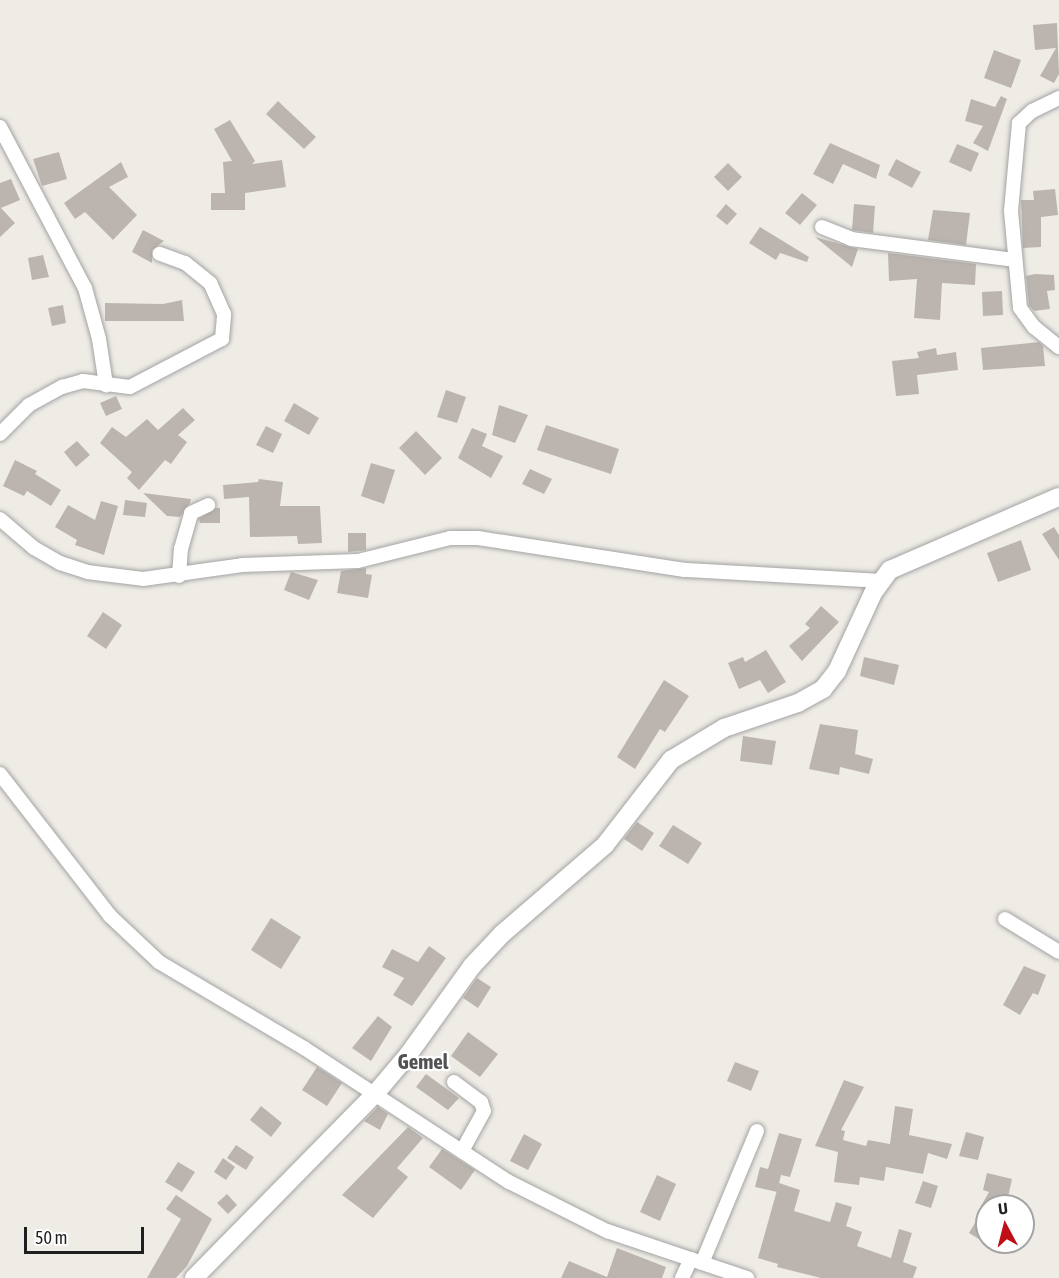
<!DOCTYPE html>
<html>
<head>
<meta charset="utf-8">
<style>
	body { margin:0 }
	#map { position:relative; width:1059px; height:1278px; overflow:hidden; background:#efece6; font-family:"Asap Condensed",sans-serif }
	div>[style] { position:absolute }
	.building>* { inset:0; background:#bcb5af }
	.roads { filter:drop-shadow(0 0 2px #a3a3a3) drop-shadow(0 0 2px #a3a3a3) }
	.minor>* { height:14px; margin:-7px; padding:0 7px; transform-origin:7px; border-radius:7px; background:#fff }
	.tertiary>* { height:18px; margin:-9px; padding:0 9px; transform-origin:9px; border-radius:9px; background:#fff }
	span { translate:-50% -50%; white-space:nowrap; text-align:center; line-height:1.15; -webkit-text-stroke:4.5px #fff; paint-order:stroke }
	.quarter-label { font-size:21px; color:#525252; font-weight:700 }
	.north { position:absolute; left:975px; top:1194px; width:60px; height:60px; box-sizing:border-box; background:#fff; border:2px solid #a5a5a5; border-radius:50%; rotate:353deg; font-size:16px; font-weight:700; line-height:24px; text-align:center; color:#1f1f1f }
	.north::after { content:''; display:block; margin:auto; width:21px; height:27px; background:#bf1019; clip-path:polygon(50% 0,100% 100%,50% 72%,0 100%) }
	.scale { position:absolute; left:24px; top:1227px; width:120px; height:27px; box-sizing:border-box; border:3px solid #1f1f1f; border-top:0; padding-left:8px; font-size:18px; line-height:21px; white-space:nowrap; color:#1f1f1f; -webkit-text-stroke:4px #fff; paint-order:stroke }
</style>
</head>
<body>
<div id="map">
	<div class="building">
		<div style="clip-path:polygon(1057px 23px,1059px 74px,1054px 83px,1040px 76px,1056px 48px,1035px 50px,1033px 25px)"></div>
		<div style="clip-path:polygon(994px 50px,1021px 60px,1011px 88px,984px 78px)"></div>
		<div style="clip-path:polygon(1001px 96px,1007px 99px,988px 151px,973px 143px,983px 126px,965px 121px,971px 99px,995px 107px)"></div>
		<div style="clip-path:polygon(278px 101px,316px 137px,304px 149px,266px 114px)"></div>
		<div style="clip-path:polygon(230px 120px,255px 161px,252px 164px,282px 160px,286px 187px,245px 193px,245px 210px,211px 210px,211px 193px,225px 193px,223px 162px,232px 161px,214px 129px)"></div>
		<div style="clip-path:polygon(830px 143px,880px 165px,876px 179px,843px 164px,833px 184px,813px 174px)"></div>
		<div style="clip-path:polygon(957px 144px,979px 153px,971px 172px,949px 162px)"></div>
		<div style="clip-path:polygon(59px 152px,67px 179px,42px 186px,33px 159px)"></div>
		<div style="clip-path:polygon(896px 159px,921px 172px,912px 188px,888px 175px)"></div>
		<div style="clip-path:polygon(121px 162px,128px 177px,109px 187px,137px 215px,113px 240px,85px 212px,75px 219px,64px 203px)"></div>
		<div style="clip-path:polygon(728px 163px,742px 177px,728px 191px,714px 177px)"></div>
		<div style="clip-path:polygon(11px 179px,20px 200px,1px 208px,15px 223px,0 237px,0 183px)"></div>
		<div style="clip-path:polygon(1055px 189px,1058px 215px,1041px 217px,1041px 247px,1023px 248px,1021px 200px,1034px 200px,1033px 191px)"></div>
		<div style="clip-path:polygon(802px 193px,817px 205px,800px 225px,785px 213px)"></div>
		<div style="clip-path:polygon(726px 204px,737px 214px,727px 225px,716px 216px)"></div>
		<div style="clip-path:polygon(854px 204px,875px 206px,873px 233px,852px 230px)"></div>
		<div style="clip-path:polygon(933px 210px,970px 213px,966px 245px,928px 240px)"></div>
		<div style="clip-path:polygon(760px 227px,809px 257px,807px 262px,780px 253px,776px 260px,749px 243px)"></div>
		<div style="clip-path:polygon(143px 230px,164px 241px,152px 250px,152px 263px,132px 252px)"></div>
		<div style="clip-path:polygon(815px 237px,858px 249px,852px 267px)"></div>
		<div style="clip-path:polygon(888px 253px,976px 264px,975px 285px,942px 283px,940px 320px,914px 318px,917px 279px,889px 281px)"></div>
		<div style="clip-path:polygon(43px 255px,49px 277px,32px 280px,28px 258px)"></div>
		<div style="clip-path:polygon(1035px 274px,1054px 275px,1055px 290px,1047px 291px,1050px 309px,1034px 311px,1029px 305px,1026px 276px)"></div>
		<div style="clip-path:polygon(1002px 291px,1003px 315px,983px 316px,982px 292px)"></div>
		<div style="clip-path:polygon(182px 300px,184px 321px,105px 321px,105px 303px,163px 304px)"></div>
		<div style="clip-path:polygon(63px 305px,66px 323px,52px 326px,48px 308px)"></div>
		<div style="clip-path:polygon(1039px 342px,1043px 346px,1045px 366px,983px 370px,981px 348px)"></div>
		<div style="clip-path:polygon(936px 348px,937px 355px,956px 352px,958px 370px,917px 375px,919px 394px,896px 396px,892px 361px,919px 358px,917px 352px)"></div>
		<div style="clip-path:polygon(446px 390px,466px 397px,457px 423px,437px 417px)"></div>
		<div style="clip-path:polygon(116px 396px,122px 409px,106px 416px,100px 403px)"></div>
		<div style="clip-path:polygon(294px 403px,319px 418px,309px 435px,284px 421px)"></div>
		<div style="clip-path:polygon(499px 405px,528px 415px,515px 443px,492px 435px)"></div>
		<div style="clip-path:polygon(183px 408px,195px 420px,178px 435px,187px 442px,171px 464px,165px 460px,139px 490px,127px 478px,132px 472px,100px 443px,112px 427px,126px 437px,147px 419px,158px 430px)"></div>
		<div style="clip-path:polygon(546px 425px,619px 449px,611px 474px,537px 450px)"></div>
		<div style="clip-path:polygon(266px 426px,282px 434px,273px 453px,256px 445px)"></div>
		<div style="clip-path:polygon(472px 428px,487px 434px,482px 446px,503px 456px,491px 478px,458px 458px)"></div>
		<div style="clip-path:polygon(416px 431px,442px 458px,425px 475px,399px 448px)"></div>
		<div style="clip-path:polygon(77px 441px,90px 455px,76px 467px,64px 452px)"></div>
		<div style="clip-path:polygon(15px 460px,37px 471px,35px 474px,61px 490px,51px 506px,27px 491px,24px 496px,3px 486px)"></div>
		<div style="clip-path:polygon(371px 463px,395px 470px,384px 504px,361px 496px)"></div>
		<div style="clip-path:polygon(530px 469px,552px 479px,544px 494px,522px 484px)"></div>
		<div style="clip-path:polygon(259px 479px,283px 482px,280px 506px,320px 506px,322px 543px,298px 544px,297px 536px,250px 537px,249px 497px,224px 499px,223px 485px,258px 482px)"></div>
		<div style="clip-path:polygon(143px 493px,191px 499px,190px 503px,180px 517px,167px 516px)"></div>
		<div style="clip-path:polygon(125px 500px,147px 503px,145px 517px,123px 515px)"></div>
		<div style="clip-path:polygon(101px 501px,118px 506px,104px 555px,75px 545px,77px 540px,55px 527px,68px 505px,95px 520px)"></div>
		<div style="clip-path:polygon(216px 508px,220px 508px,220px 523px,200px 523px,199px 519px)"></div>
		<div style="clip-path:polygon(1054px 527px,1059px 535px,1059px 560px,1042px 534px)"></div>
		<div style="clip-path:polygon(348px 533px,366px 533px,366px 550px,348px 552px)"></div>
		<div style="clip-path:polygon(1021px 540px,1031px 570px,998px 582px,987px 553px)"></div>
		<div style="clip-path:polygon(366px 568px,366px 574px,372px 575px,368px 598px,337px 593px,341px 571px)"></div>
		<div style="clip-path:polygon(291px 572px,318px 580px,309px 600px,284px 590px)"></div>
		<div style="clip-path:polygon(821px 606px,839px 622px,802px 661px,789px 646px,810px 628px,805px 624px)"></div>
		<div style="clip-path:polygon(103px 612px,122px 625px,106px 649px,87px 636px)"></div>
		<div style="clip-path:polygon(766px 650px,786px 682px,768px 693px,760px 680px,739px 689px,728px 663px,743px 657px,745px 662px)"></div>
		<div style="clip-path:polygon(864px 657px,899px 665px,894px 685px,860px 676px)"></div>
		<div style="clip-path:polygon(664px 680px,689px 696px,665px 732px,660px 729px,635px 769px,617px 757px)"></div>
		<div style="clip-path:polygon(820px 724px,858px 730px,855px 754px,873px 759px,869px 774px,840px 767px,839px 775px,809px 769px)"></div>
		<div style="clip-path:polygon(743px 736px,776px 741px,772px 765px,740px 761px)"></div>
		<div style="clip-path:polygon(637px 822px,654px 833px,642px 851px,624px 839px)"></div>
		<div style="clip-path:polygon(673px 825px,702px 843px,688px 864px,659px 846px)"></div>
		<div style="clip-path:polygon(271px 918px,301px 937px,281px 969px,251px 950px)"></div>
		<div style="clip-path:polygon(429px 946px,446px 958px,412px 1006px,393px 995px,404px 978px,382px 967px,392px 949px,418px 962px)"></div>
		<div style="clip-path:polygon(1024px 966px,1046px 975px,1038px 995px,1033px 993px,1020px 1015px,1003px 1005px)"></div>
		<div style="clip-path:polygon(477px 978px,491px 987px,478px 1008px,463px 998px)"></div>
		<div style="clip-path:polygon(378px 1016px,392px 1027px,371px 1061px,352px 1048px)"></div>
		<div style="clip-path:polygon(468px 1032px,498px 1054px,480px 1077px,451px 1056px)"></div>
		<div style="clip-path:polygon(735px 1062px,759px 1071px,751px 1091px,727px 1081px)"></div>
		<div style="clip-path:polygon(317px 1067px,342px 1083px,327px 1106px,302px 1090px)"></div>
		<div style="clip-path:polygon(426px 1074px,459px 1098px,448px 1110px,416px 1087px)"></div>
		<div style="clip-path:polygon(844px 1080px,864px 1087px,841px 1130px,845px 1131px,843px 1140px,866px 1146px,868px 1140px,890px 1144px,895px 1106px,913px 1109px,909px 1135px,952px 1144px,947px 1159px,928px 1153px,923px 1174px,886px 1167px,884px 1181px,860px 1177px,859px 1185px,834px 1182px,838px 1152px,815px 1146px)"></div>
		<div style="clip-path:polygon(261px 1106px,282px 1123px,271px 1137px,250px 1120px)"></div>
		<div style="clip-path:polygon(378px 1107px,388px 1114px,380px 1130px,364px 1121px)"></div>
		<div style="clip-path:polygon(408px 1127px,423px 1138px,397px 1168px,408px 1177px,373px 1218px,342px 1195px)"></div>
		<div style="clip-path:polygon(966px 1132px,984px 1137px,978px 1160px,959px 1156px)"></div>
		<div style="clip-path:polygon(779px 1133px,802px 1139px,790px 1177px,781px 1175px,777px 1192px,755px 1187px,760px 1167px,768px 1169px)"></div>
		<div style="clip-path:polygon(524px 1134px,542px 1144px,528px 1170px,510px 1161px)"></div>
		<div style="clip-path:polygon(236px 1145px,254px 1157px,246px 1170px,227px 1158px)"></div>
		<div style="clip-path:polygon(442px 1149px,475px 1170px,461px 1190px,429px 1167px)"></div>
		<div style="clip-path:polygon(223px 1158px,235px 1167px,226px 1180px,214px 1172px)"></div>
		<div style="clip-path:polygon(178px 1162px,195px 1172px,182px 1192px,165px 1182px)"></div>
		<div style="clip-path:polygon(987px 1173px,1012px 1179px,1006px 1206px,987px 1206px,987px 1244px,969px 1233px,985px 1206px,981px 1206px,989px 1192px,983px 1190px)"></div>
		<div style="clip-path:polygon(657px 1175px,676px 1184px,660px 1221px,640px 1212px)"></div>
		<div style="clip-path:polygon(923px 1181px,938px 1186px,931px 1208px,915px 1203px)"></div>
		<div style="clip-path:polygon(779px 1183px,800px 1190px,794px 1211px,830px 1222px,836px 1202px,852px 1207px,846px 1226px,862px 1232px,857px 1246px,891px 1258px,899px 1229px,912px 1233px,903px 1262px,917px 1267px,913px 1278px,821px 1278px,777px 1267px,778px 1264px,758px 1258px)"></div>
		<div style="clip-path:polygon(227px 1194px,237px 1205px,228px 1214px,217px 1203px)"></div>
		<div style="clip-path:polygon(176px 1195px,212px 1219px,187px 1266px,176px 1278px,147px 1278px,181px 1219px,166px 1209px)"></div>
		<div style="clip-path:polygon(617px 1248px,666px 1267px,662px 1278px,561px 1278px,569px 1261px,607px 1277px)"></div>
	</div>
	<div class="roads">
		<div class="minor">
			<div style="left:1059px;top:98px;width:30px;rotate:154deg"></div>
			<div style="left:1032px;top:111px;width:18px;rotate:137deg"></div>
			<div style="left:1019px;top:123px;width:88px;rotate:95.2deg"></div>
			<div style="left:1011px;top:211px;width:97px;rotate:84.7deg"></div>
			<div style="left:1020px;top:308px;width:24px;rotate:54deg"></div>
			<div style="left:1034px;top:327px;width:32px;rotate:39deg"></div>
			<div style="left:0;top:127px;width:182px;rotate:62.2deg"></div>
			<div style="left:85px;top:288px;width:53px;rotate:74.6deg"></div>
			<div style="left:99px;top:339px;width:47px;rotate:81.3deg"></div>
			<div style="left:822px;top:227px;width:31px;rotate:22deg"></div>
			<div style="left:851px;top:239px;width:164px;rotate:7.3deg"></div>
			<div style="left:0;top:434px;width:41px;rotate:-45deg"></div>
			<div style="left:29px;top:405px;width:38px;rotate:-29deg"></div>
			<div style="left:62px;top:387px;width:22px;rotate:-16deg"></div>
			<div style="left:83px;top:381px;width:47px;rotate:7.3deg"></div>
			<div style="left:130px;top:387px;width:104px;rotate:-27.6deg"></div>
			<div style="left:222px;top:339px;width:25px;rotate:-85deg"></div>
			<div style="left:224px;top:314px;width:34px;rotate:-114deg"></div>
			<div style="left:210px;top:283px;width:32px;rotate:-141deg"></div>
			<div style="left:185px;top:263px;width:27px;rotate:-160deg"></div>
			<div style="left:0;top:519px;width:45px;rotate:40.5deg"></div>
			<div style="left:34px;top:548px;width:30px;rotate:30deg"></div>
			<div style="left:60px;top:563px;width:28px;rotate:18deg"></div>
			<div style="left:87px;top:572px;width:56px;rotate:7.1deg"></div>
			<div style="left:143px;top:579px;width:100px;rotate:-8deg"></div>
			<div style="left:242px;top:565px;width:116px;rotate:-2deg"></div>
			<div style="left:358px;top:561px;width:95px;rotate:-14deg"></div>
			<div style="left:450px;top:538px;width:28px"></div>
			<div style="left:478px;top:538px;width:209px;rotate:8.8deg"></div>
			<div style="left:685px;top:570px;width:195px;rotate:3.2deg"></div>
			<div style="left:179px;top:576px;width:27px;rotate:-86deg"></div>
			<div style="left:181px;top:549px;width:37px;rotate:-74deg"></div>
			<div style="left:191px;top:513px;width:19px;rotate:-25deg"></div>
			<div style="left:0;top:774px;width:180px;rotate:52.2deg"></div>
			<div style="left:110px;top:916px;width:67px;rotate:43.2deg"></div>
			<div style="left:159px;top:962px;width:169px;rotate:30.7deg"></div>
			<div style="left:304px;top:1048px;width:245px;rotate:33.2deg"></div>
			<div style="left:509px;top:1182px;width:110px;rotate:26.6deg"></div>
			<div style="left:607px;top:1231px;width:148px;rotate:18.6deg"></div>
			<div style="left:1005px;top:919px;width:63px;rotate:31.4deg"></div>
			<div style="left:454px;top:1082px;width:34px;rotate:37deg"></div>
			<div style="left:481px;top:1102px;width:9px;rotate:72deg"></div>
			<div style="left:484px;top:1111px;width:46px;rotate:118.8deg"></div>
			<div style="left:702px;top:1263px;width:143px;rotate:-67.4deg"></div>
			<div style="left:682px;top:1278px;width:21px;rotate:-65deg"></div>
		</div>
		<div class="tertiary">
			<div style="left:194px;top:1278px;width:258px;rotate:-45.5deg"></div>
			<div style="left:375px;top:1094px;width:51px;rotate:-49.8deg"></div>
			<div style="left:408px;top:1055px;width:110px;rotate:-54.3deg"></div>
			<div style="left:472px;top:966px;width:44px;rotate:-46.8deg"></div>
			<div style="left:502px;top:934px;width:136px;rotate:-40.8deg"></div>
			<div style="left:605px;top:845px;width:108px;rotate:-52.2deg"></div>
			<div style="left:671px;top:760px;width:62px;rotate:-31.1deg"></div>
			<div style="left:724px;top:728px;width:78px;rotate:-18.7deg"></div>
			<div style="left:798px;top:703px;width:29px;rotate:-29deg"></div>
			<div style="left:823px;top:689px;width:23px;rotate:-52deg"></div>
			<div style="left:837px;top:671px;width:86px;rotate:-65.2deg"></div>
			<div style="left:873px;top:593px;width:29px;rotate:-54deg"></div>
			<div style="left:890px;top:570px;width:184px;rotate:-23.4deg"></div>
		</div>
	</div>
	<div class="quarter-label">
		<span style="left:423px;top:1061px">Gemel</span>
	</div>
	<div class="north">U</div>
	<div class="scale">50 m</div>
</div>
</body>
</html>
